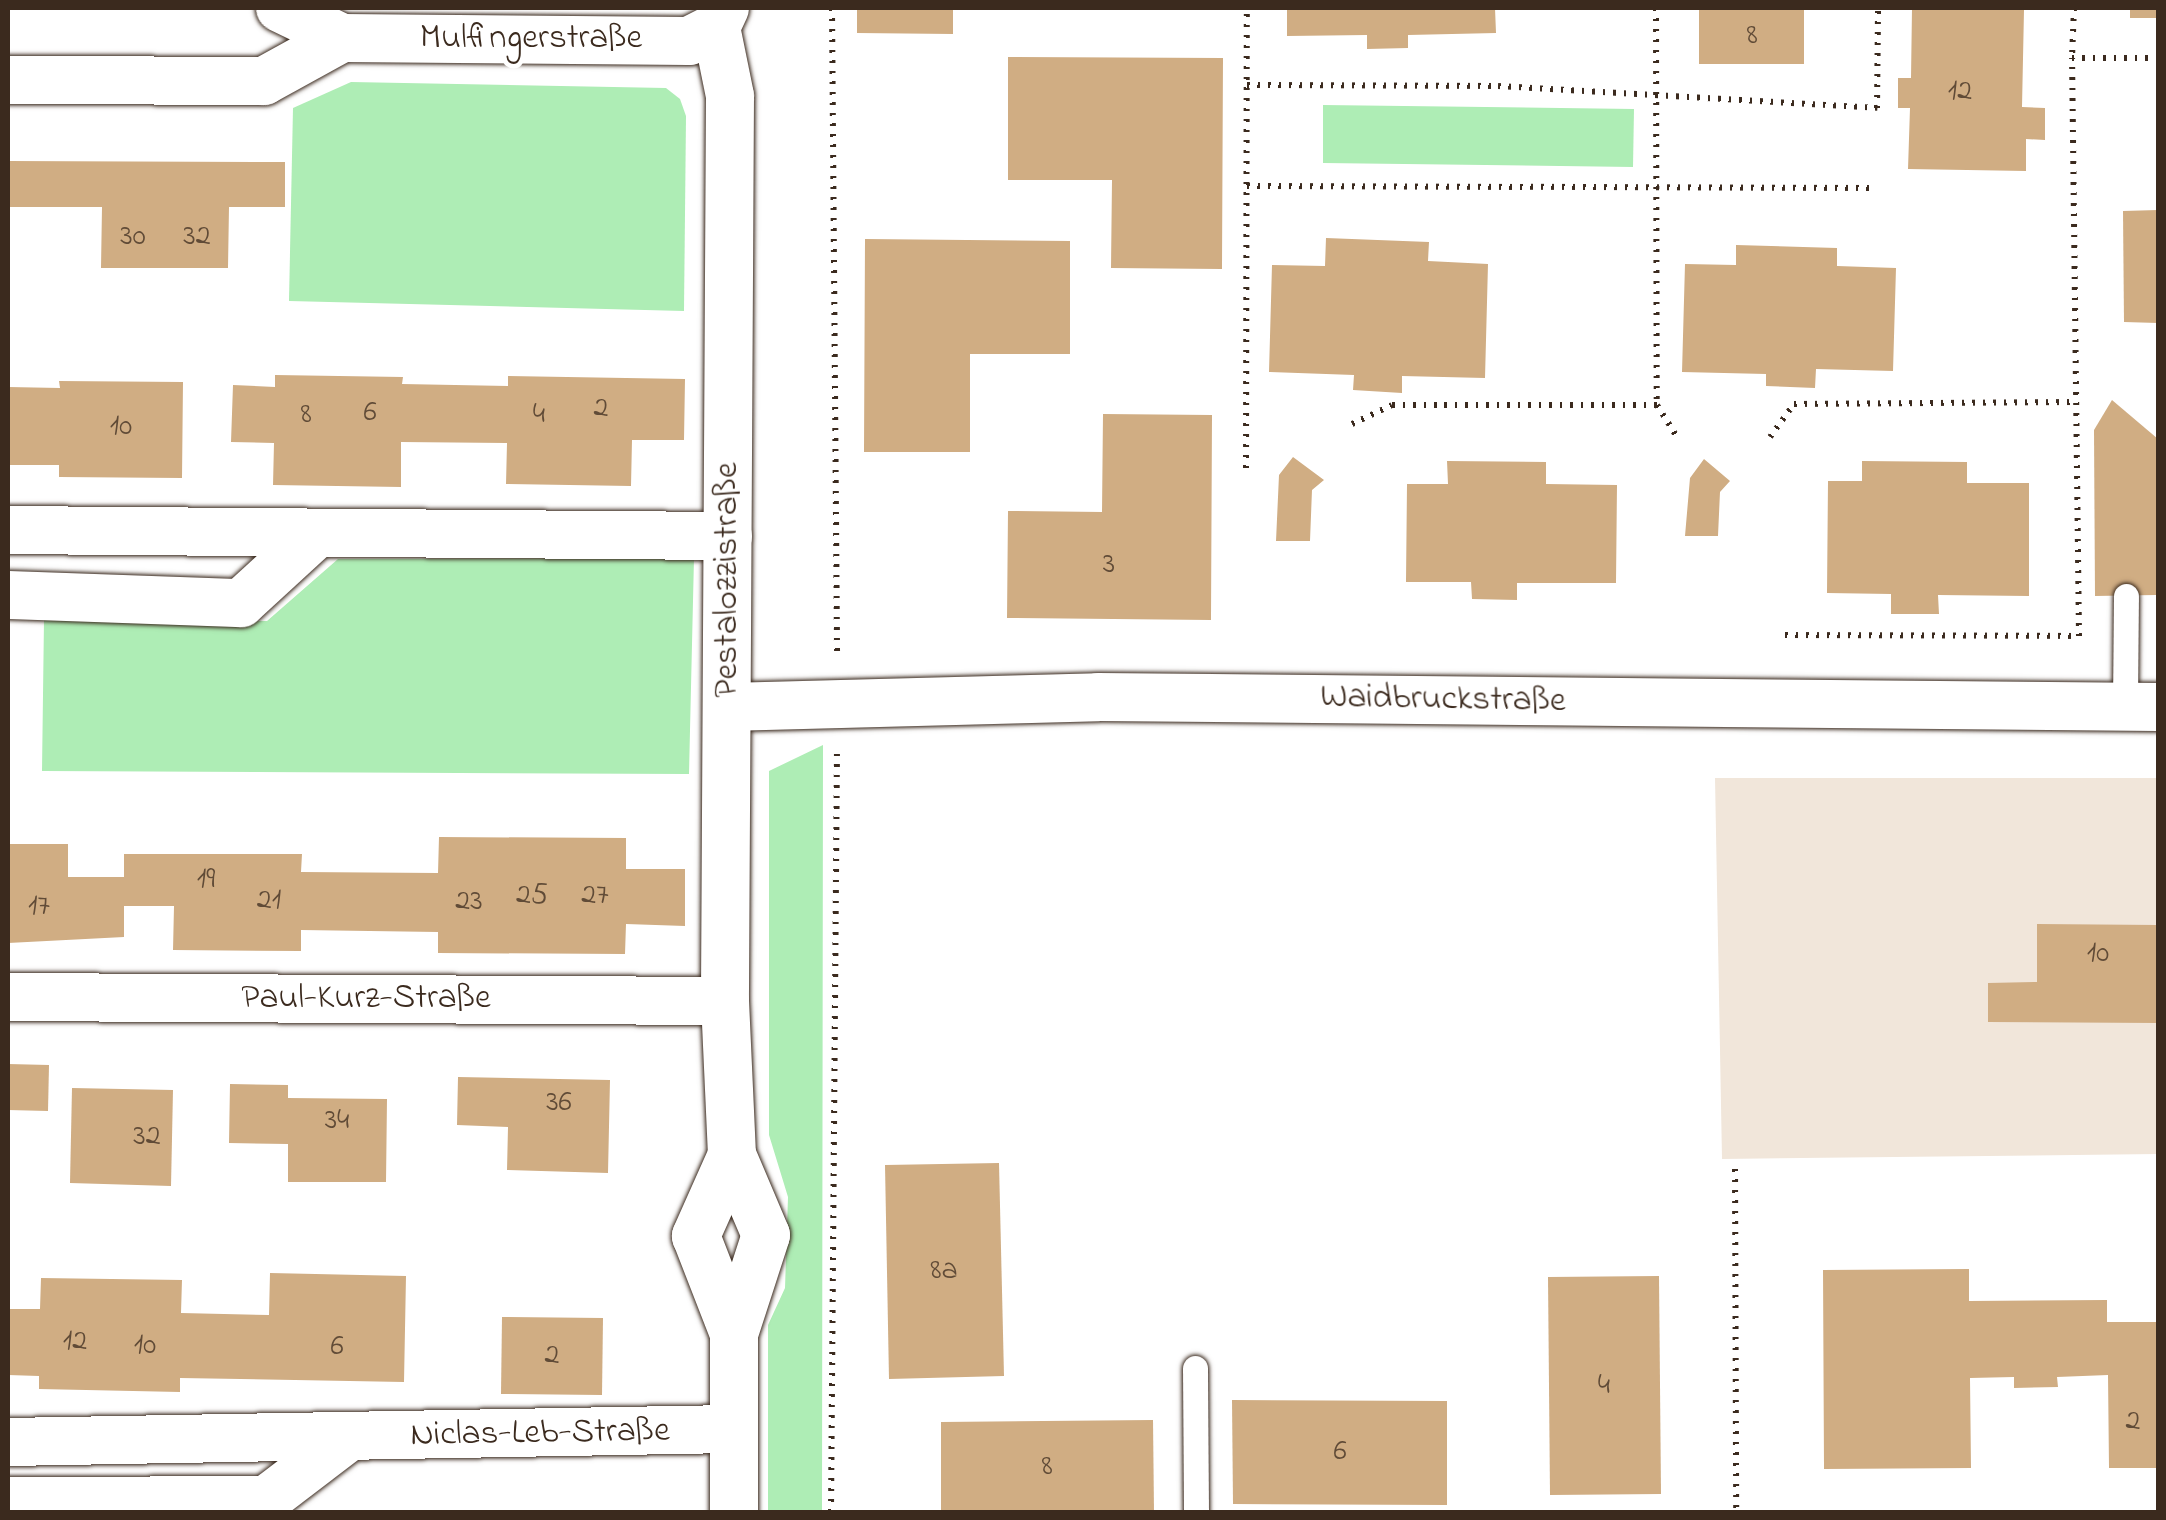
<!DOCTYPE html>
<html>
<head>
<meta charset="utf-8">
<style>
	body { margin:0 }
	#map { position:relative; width:2166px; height:1520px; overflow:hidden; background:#fff; font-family:"Indie Flower",sans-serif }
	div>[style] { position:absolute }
	.built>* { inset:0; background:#f1e6da }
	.green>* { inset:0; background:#aeedb5 }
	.building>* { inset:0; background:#d0ad83 }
	.path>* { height:6px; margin-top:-3px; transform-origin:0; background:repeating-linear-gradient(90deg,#3b2a1e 0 2.5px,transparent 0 10.5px) }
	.roads { filter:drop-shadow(0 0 2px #3b2a1e) drop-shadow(0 0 2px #3b2a1e) }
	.lane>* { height:25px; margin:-12.5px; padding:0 12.5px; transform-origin:12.5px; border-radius:12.5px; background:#fff }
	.street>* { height:48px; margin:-24px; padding:0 24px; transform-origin:24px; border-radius:24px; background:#fff }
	span { translate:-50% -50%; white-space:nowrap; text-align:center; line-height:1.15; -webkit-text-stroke:9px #fff; paint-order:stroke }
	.number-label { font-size:30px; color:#604b37 }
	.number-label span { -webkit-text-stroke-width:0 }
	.street-label { font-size:35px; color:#3b2a1e }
	.frame { position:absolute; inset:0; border:10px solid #3b2a1e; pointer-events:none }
</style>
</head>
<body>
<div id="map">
	<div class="built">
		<div style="clip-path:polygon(1715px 778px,2158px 778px,2158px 1154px,1722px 1159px)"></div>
	</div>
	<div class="green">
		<div style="clip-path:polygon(351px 82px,666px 88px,680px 99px,686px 116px,684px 311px,289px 301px,293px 108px)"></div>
		<div style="clip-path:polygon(1323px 105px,1634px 109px,1633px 167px,1323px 163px)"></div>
		<div style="clip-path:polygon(694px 558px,689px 774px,42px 771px,44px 619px,267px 621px,338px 559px)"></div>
		<div style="clip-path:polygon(823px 745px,822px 1512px,768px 1512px,768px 1325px,785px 1288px,788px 1197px,769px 1135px,769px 771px)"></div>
	</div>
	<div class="building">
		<div style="clip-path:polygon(857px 8px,953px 8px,953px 34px,857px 33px)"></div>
		<div style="clip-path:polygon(1287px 8px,1495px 8px,1496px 33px,1408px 35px,1408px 48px,1367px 49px,1367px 35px,1287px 36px)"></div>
		<div style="clip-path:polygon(1699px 8px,1804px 8px,1804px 64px,1699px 64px)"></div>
		<div style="clip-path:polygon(1912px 8px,2024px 10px,2022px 107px,2045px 108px,2045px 140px,2026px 139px,2026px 171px,1908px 169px,1910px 108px,1898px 108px,1898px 78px,1911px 78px)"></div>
		<div style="clip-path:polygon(2130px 8px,2158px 8px,2158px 18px,2130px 18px)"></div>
		<div style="clip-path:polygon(1008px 57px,1223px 58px,1222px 269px,1111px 268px,1112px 180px,1008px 180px)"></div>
		<div style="clip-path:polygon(8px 161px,285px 162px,285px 207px,229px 207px,228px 268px,101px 268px,102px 207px,8px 207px)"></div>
		<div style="clip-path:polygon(2158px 210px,2158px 323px,2124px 322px,2123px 211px)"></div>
		<div style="clip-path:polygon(1326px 238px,1429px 242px,1428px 261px,1488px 264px,1485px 378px,1402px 376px,1402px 393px,1353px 390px,1354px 375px,1269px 372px,1272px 265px,1325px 266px)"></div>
		<div style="clip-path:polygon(865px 239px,1070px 241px,1070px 354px,970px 354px,970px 452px,864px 452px)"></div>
		<div style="clip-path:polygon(1736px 245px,1837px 248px,1837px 266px,1896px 268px,1893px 371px,1816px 369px,1815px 388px,1766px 386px,1766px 374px,1682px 372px,1685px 264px,1736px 265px)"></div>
		<div style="clip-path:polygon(275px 375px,403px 377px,402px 384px,508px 386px,508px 376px,685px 379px,684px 440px,632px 440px,631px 486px,506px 484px,507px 443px,401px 442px,401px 487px,273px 485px,274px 443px,231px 442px,233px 385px,275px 387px)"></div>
		<div style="clip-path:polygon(59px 381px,183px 382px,182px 478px,59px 477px,59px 465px,8px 465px,8px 387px,60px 388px)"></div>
		<div style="clip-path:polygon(2112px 400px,2158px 439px,2156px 595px,2095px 596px,2094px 430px)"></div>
		<div style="clip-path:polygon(1103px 414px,1212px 415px,1211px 620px,1007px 618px,1008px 511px,1102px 512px)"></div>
		<div style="clip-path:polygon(1293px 457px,1324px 480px,1312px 490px,1310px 541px,1276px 541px,1279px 475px)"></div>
		<div style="clip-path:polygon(1704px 459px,1730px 481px,1720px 492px,1718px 536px,1685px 536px,1690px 478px)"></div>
		<div style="clip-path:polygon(1447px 461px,1546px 462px,1546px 484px,1617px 485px,1616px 583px,1517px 583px,1517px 600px,1472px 599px,1471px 582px,1406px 582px,1407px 484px,1448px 484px)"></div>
		<div style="clip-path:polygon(1862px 461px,1967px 462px,1967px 483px,2029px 483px,2029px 596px,1938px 595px,1939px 614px,1891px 614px,1891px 594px,1827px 593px,1828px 481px,1862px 481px)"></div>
		<div style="clip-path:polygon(439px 837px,626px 838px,626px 869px,685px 869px,685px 926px,626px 924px,625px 954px,438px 953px,438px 932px,301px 930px,301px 951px,173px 950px,174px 906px,124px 906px,124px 937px,8px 943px,8px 844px,68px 844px,68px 877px,124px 877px,124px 854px,302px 854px,301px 872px,438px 873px)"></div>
		<div style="clip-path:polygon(2037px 924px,2158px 925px,2158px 1023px,1988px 1022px,1988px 983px,2037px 982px)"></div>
		<div style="clip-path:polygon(8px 1064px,49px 1065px,48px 1111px,8px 1110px)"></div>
		<div style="clip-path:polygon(458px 1077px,610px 1080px,608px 1173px,507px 1170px,508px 1127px,457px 1125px)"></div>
		<div style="clip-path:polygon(230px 1084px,288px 1085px,288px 1098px,387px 1099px,386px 1182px,288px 1182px,288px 1144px,229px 1143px)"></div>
		<div style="clip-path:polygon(72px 1088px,173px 1090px,171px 1186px,70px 1183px)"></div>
		<div style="clip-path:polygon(999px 1163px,1004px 1376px,889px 1379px,885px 1165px)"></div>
		<div style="clip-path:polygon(1969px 1269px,1969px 1301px,2107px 1300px,2107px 1322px,2158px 1322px,2158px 1468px,2109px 1468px,2108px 1375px,2057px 1377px,2058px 1387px,2014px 1388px,2014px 1377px,1970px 1378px,1971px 1468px,1824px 1469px,1823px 1270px)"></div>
		<div style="clip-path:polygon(270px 1273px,406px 1276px,404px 1382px,180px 1378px,180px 1392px,39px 1389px,39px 1376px,8px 1375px,8px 1309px,40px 1309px,41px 1278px,182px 1280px,181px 1313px,269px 1315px)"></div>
		<div style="clip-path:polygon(1659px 1276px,1661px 1494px,1550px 1495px,1548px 1277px)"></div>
		<div style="clip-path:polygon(502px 1317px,603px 1318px,602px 1395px,501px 1394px)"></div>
		<div style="clip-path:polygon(1232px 1400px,1447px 1401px,1447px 1505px,1233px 1504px)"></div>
		<div style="clip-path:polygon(1153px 1420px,1154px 1512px,941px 1512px,941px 1422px)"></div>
	</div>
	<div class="path">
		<div style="left:832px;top:8px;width:643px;rotate:89.55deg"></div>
		<div style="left:1656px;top:8px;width:397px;rotate:89.9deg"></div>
		<div style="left:1657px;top:405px;width:40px;rotate:58deg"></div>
		<div style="left:2074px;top:8px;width:50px;rotate:92.3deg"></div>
		<div style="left:2072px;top:58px;width:86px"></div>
		<div style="left:1247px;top:85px;width:251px;rotate:0.2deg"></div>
		<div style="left:1498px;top:86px;width:380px;rotate:3.3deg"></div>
		<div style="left:1877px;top:108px;width:100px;rotate:-89.4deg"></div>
		<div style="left:1247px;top:186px;width:627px;rotate:0.18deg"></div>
		<div style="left:1352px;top:424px;width:44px;rotate:-25.4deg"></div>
		<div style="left:1392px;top:405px;width:265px"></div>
		<div style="left:1770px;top:437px;width:41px;rotate:-54deg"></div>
		<div style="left:1794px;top:404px;width:282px;rotate:-0.4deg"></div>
		<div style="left:1246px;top:468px;width:460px;rotate:-89.9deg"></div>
		<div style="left:1785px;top:635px;width:294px;rotate:0.2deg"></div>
		<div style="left:2079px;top:636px;width:578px;rotate:-90.69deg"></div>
		<div style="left:1735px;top:1169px;width:343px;rotate:89.8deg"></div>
		<div style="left:831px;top:1512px;width:758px;rotate:-89.55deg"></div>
	</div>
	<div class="roads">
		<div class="lane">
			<div style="left:2125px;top:706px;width:110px;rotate:-89.5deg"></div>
			<div style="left:1195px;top:1368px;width:144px;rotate:89.6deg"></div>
		</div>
		<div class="street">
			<div style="left:280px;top:8px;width:69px;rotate:25.8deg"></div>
			<div style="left:342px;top:38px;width:347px;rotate:0.5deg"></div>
			<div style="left:689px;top:41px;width:30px;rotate:-27deg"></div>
			<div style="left:725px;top:8px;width:21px;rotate:115deg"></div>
			<div style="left:716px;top:27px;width:70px;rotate:78.5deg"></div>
			<div style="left:730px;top:96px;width:905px;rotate:90.32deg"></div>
			<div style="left:725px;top:1001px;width:154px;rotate:87.4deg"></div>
			<div style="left:732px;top:1155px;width:87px;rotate:67deg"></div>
			<div style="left:766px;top:1235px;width:104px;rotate:107.9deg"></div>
			<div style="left:734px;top:1334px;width:178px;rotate:90deg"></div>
			<div style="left:8px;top:80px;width:256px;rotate:0.2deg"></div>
			<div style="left:264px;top:81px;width:89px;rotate:-28.9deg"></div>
			<div style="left:8px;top:530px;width:720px;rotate:0.48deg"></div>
			<div style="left:8px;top:595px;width:233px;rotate:2deg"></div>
			<div style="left:241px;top:603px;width:99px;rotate:-42.5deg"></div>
			<div style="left:727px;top:707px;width:371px;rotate:-1.5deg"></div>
			<div style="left:1098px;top:697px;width:1060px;rotate:0.54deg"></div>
			<div style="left:8px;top:997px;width:717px;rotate:0.32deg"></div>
			<div style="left:732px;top:1155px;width:89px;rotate:114deg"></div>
			<div style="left:696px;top:1236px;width:105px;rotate:68.8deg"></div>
			<div style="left:8px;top:1442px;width:726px;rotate:-1.03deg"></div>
			<div style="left:8px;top:1501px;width:258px;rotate:-0.2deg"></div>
			<div style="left:266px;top:1500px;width:101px;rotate:-37.3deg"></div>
		</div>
	</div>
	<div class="number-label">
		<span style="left:1752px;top:36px">8</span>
		<span style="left:1960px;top:92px">12</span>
		<span style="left:133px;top:237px">30</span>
		<span style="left:197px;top:237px">32</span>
		<span style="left:601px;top:409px">2</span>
		<span style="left:370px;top:413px">6</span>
		<span style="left:306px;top:415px">8</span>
		<span style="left:539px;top:415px">4</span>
		<span style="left:121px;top:427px">10</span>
		<span style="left:1109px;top:565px">3</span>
		<span style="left:206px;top:880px">19</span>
		<span style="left:532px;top:896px">25</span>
		<span style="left:595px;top:896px">27</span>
		<span style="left:269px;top:901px">21</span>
		<span style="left:469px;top:902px">23</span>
		<span style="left:39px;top:907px">17</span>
		<span style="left:2098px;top:954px">10</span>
		<span style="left:559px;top:1103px">36</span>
		<span style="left:337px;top:1121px">34</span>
		<span style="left:147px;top:1137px">32</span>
		<span style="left:944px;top:1271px">8a</span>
		<span style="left:75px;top:1342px">12</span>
		<span style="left:145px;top:1346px">10</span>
		<span style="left:337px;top:1347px">6</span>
		<span style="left:552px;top:1356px">2</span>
		<span style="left:1604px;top:1386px">4</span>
		<span style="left:2133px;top:1422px">2</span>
		<span style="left:1340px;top:1452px">6</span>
		<span style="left:1047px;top:1467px">8</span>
	</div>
	<div class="street-label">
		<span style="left:531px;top:39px">Mulfingerstraße</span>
		<span style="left:728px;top:580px;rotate:-90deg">Pestalozzistraße</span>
		<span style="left:1443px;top:700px;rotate:1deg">Waidbruckstraße</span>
		<span style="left:366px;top:999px">Paul-Kurz-Straße</span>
		<span style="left:540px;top:1434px;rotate:-1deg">Niclas-Leb-Straße</span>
	</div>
	<div class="frame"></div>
</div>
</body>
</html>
